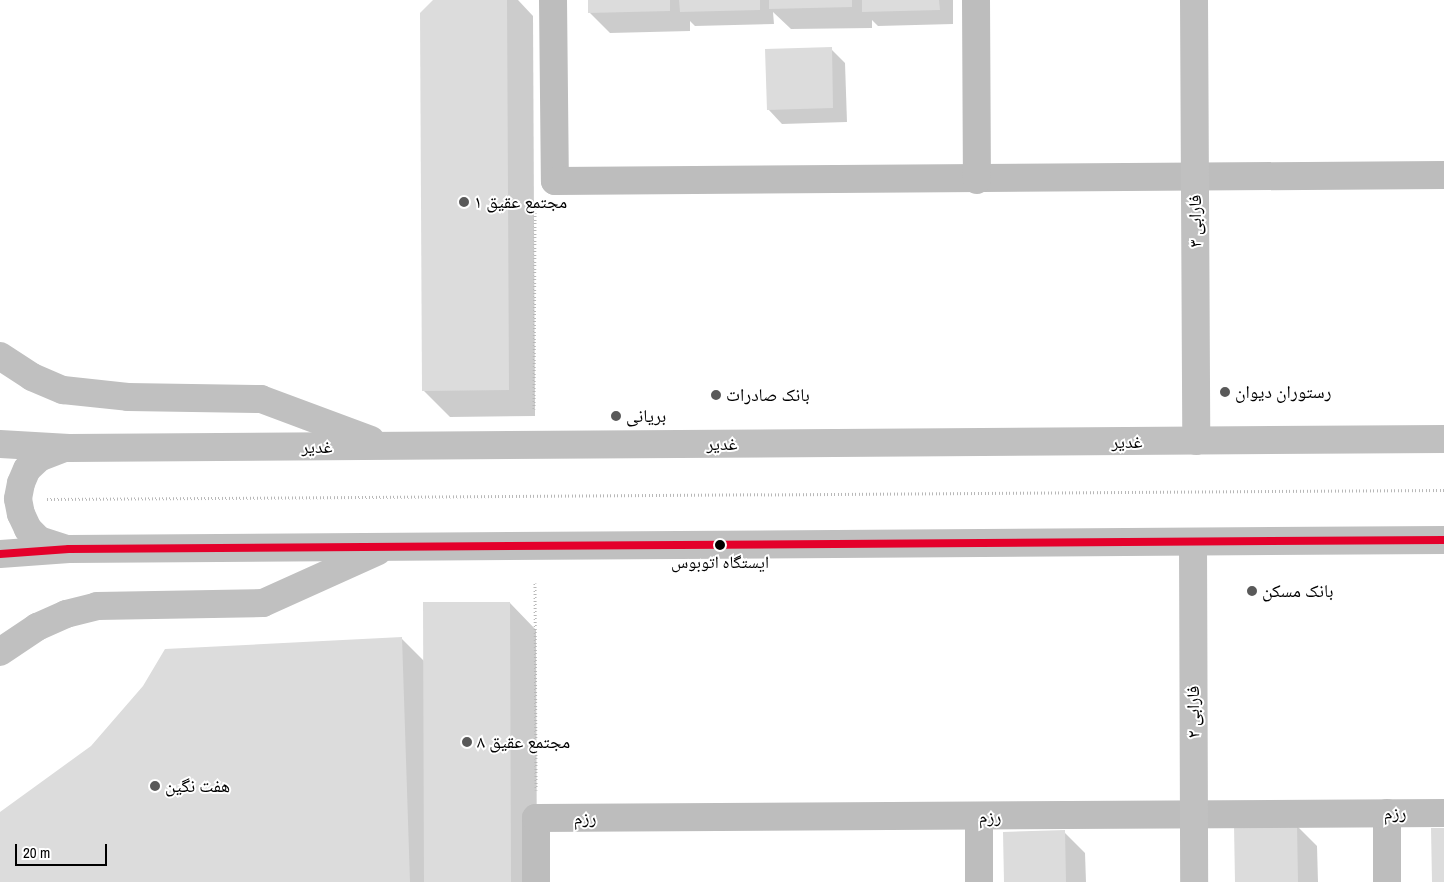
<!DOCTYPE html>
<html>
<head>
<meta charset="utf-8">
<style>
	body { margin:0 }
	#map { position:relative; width:1444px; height:882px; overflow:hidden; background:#fff; font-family:"Archivo Narrow","Noto Naskh Arabic",sans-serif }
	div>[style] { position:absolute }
	.shadow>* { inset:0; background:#0003 }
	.building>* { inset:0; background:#dcdcdc }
	.path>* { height:3px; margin-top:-1.5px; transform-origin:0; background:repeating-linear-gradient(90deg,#b8b8b8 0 1px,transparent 0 3.5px) }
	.street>* { height:28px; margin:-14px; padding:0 14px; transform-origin:14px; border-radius:14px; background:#bdbdbd }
	.secondary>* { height:28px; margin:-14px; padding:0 14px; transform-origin:14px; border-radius:14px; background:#c0c0c0 }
	.bus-1>* { height:8px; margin:-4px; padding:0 4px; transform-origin:4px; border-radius:4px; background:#e4002b }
	.dots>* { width:14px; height:14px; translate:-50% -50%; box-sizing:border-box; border:2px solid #fff; border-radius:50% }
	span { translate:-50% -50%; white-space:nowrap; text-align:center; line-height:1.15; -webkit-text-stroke:4px #fff; paint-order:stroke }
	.bus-label { font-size:17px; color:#000 }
	.poi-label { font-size:18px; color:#000 }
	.left { translate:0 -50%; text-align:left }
	.street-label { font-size:18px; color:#000 }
	.scale { position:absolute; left:15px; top:844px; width:92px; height:22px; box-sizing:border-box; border:2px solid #000; border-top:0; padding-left:6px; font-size:15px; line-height:18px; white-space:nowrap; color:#000; -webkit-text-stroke:4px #fff; paint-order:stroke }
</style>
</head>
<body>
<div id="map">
	<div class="shadow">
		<div style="clip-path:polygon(435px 0,518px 0,533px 16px,535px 416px,450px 417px,423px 390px)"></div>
		<div style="clip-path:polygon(589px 0,953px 0,953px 24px,878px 26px,872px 20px,872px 28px,791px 29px,773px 12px,774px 24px,695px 26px,690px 21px,690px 31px,610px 33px,589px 12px)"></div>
		<div style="clip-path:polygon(831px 49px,845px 63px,847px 122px,782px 124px,768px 109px)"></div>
		<div style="clip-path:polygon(510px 603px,536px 630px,537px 882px,0 882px,0 813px,92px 747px,401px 638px,424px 661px)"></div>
		<div style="clip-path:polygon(1296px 825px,1317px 846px,1318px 882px,1236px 882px)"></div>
		<div style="clip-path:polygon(1064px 832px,1085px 853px,1086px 882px,1006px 882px)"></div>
	</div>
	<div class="building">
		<div style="clip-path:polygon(433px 0,507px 0,509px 390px,422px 391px,420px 13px)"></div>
		<div style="clip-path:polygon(588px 0,670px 0,670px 11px,588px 13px)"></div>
		<div style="clip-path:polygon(679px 0,760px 0,760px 10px,680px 12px)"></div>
		<div style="clip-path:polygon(769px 0,852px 0,852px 7px,769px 9px)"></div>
		<div style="clip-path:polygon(862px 0,939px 0,940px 10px,862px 12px)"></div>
		<div style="clip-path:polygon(832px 47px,833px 108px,767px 110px,765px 49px)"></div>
		<div style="clip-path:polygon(423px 602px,510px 602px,511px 882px,424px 882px)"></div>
		<div style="clip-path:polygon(402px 637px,410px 882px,0 882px,0 812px,91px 746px,143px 686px,165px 649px)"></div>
		<div style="clip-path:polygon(1297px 824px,1298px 882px,1235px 882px,1234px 825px)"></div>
		<div style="clip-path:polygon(1431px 828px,1444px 828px,1444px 882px,1432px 882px)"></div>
		<div style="clip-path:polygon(1065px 830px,1066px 882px,1004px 882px,1003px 832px)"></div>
	</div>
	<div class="path">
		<div style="left:534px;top:409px;width:207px;rotate:-89.7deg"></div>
		<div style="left:47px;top:499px;width:1397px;rotate:-0.37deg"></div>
		<div style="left:535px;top:583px;width:207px;rotate:89.7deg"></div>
	</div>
	<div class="street">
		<div style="left:553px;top:0;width:181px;rotate:89.4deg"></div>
		<div style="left:555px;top:181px;width:889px;rotate:-0.39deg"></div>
		<div style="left:976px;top:0;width:180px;rotate:89.7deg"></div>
		<div style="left:1387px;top:813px;width:69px;rotate:90deg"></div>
		<div style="left:979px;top:817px;width:65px;rotate:90deg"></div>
		<div style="left:536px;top:882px;width:64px;rotate:-90deg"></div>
		<div style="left:536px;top:818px;width:908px;rotate:-0.32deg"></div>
	</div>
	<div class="secondary">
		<div style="left:1194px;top:0;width:441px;rotate:89.7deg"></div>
		<div style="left:0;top:356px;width:38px;rotate:33deg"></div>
		<div style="left:32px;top:377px;width:34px;rotate:23deg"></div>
		<div style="left:63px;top:390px;width:65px;rotate:6.1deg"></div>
		<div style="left:128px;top:397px;width:133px;rotate:0.9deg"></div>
		<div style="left:261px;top:399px;width:117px;rotate:20.4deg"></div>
		<div style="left:0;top:444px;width:69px;rotate:3.3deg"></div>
		<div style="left:69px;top:448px;width:1375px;rotate:-0.38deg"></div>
		<div style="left:62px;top:449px;width:25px;rotate:159deg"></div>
		<div style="left:39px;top:458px;width:16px;rotate:137deg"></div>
		<div style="left:27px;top:469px;width:15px;rotate:113deg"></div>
		<div style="left:21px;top:483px;width:16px;rotate:101deg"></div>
		<div style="left:18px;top:499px;width:15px;rotate:79deg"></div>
		<div style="left:21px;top:514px;width:17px;rotate:65deg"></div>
		<div style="left:28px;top:529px;width:16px;rotate:45deg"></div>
		<div style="left:39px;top:540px;width:26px;rotate:18deg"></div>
		<div style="left:1193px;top:542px;width:340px;rotate:89.8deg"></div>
		<div style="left:0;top:554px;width:69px;rotate:-4.1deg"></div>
		<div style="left:69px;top:549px;width:1375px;rotate:-0.38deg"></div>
		<div style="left:0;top:652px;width:45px;rotate:-34deg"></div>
		<div style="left:37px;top:627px;width:32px;rotate:-24deg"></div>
		<div style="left:66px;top:614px;width:32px;rotate:-14deg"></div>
		<div style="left:97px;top:606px;width:166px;rotate:-1deg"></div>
		<div style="left:263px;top:603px;width:126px;rotate:-24.3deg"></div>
	</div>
	<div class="bus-1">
		<div style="left:0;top:554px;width:69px;rotate:-4.1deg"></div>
		<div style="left:69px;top:549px;width:1375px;rotate:-0.38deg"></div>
	</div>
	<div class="dots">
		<div style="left:464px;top:202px;background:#595959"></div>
		<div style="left:1225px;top:392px;background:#595959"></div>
		<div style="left:716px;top:395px;background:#595959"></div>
		<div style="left:616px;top:416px;background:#595959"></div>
		<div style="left:720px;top:545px;background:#000"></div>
		<div style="left:1252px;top:591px;background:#595959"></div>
		<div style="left:467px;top:742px;background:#595959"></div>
		<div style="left:155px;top:786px;background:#595959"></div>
	</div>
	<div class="bus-label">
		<span style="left:720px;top:562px">ایستگاه اتوبوس</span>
	</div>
	<div class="poi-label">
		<span class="left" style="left:474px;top:202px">مجتمع عقیق ۱</span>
		<span class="left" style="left:1235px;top:392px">رستوران دیوان</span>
		<span class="left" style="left:726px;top:395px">بانک صادرات</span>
		<span class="left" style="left:626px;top:416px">بریانی</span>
		<span class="left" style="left:1262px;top:591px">بانک مسکن</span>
		<span class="left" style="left:477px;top:742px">مجتمع عقیق ۸</span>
		<span class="left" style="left:165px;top:786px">هفت نگین</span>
	</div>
	<div class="street-label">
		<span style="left:1195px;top:221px;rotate:-90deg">فارابی ۳</span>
		<span style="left:1127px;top:442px">غدیر</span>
		<span style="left:722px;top:444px">غدیر</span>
		<span style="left:317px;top:447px">غدیر</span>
		<span style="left:1193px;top:712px;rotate:-90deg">فارابی ۲</span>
		<span style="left:1395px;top:813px">رزم</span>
		<span style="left:990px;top:817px;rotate:-1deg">رزم</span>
		<span style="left:585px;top:818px">رزم</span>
	</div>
	<div class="scale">20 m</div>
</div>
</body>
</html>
